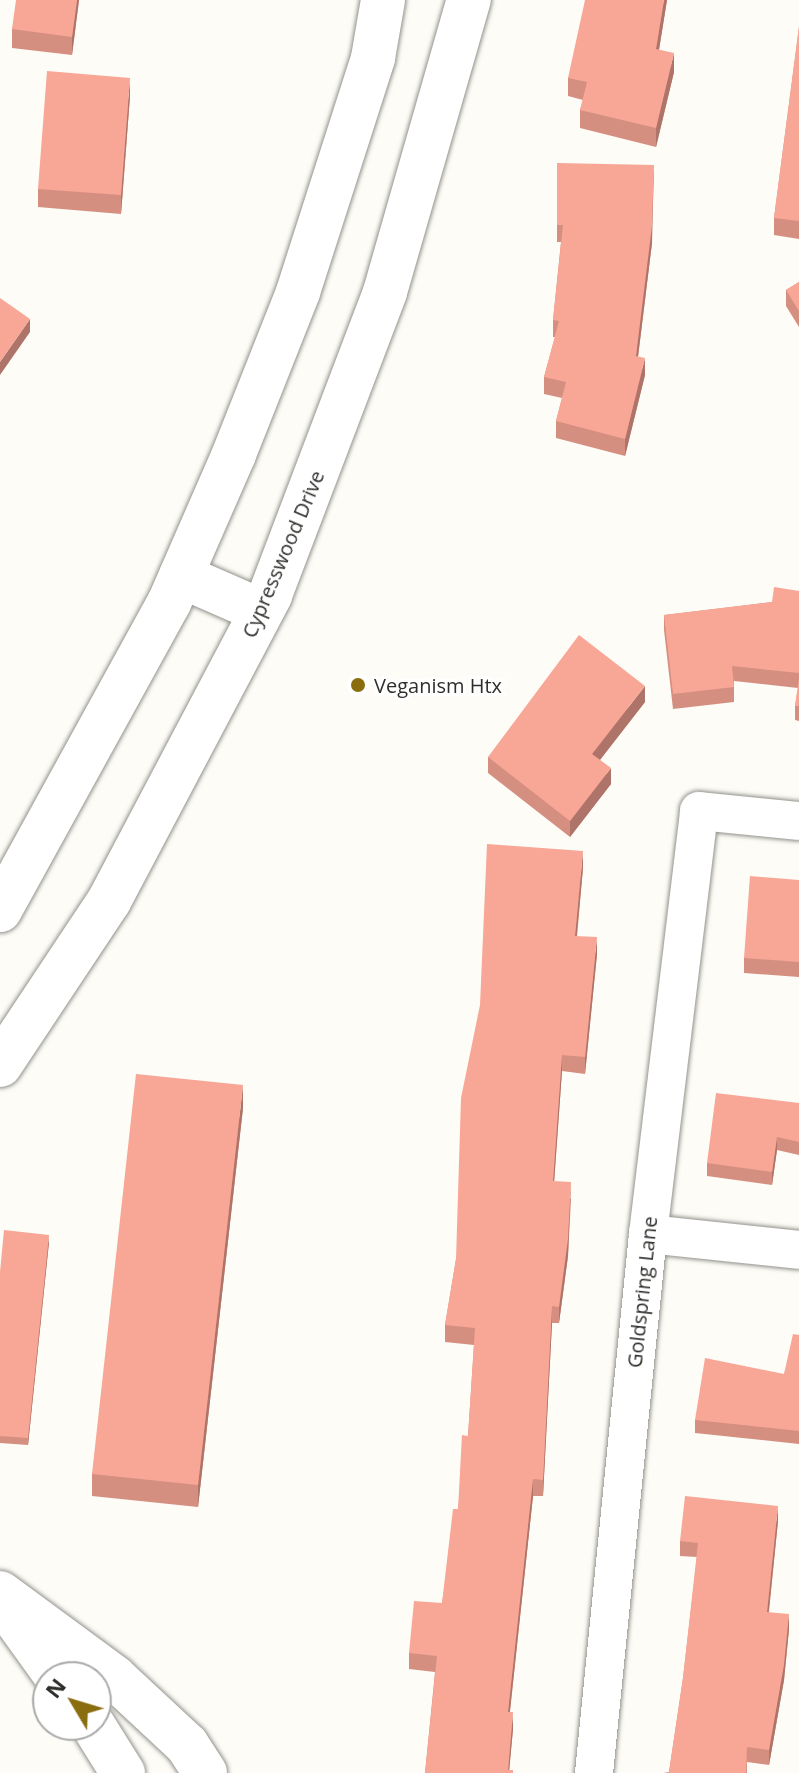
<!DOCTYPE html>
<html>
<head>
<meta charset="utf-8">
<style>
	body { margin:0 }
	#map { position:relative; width:799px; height:1773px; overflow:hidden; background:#fdfcf6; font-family:"Open Sans",sans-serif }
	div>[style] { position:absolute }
	.roads { filter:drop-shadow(0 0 2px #93928d) drop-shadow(0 0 2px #93928d) }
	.street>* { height:38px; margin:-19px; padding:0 19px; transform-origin:19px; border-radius:19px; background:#fff }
	.secondary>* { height:44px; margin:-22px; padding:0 22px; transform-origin:22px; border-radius:22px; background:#fff }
	.wall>* { inset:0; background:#d58f81 }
	.shaded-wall>* { inset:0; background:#ae7469 }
	.building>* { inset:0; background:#f8a696 }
	.dots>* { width:22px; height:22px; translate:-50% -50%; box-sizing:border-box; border:4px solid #fff; border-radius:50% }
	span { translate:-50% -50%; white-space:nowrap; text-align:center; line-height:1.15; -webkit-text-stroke:6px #fff; paint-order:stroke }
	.street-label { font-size:20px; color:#2e2e2b }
	.poi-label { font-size:20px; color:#2e2e2b }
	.left { translate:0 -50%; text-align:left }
	.north { position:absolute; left:32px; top:1661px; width:80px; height:80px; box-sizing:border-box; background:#fff; border:2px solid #ababaa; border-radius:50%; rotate:308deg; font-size:22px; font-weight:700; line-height:32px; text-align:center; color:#2e2e2b }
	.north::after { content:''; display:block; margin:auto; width:28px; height:36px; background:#8a6d0e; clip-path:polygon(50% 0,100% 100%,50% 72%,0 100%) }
</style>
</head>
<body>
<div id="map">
	<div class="roads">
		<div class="street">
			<div style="left:648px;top:1234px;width:152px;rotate:6deg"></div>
			<div style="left:594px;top:1773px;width:542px;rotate:-84.28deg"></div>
			<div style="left:648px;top:1234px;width:426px;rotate:-83.1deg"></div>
			<div style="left:699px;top:811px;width:100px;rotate:5.7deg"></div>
		</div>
		<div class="secondary">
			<div style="left:181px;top:576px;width:87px;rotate:23.6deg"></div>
			<div style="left:0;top:910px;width:350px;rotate:-61.2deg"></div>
			<div style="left:169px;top:603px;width:163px;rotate:-66.4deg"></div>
			<div style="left:234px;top:454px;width:174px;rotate:-68.4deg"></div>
			<div style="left:298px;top:292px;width:246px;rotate:-72.2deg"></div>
			<div style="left:373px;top:58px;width:59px;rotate:-80.2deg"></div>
			<div style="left:0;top:1065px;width:197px;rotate:-56.4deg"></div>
			<div style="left:109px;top:901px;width:346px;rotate:-62.2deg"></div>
			<div style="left:270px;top:595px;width:324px;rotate:-69.2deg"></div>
			<div style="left:385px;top:292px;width:304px;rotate:-74deg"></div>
			<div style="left:0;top:1593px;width:142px;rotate:36.4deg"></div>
			<div style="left:114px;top:1677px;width:100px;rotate:43deg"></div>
			<div style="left:187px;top:1745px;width:33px;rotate:57deg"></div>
			<div style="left:16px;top:1620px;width:70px;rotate:54.3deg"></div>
			<div style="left:93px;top:1725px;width:57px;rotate:58deg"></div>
		</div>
	</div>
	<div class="wall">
		<div style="clip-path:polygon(79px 0,72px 55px,12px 48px,12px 29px)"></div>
		<div style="clip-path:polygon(667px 0,659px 50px,674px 72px,656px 147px,580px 128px,580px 110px,583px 100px,568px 96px,568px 78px)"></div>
		<div style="clip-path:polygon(799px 27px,799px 239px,774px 235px,774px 218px)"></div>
		<div style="clip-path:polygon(130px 96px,121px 214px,38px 207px,38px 189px)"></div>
		<div style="clip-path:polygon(557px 163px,652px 243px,638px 357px,645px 375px,625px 456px,556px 438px,556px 421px,562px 398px,544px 394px,544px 377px,555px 337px,553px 337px,553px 320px,561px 242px,557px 242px)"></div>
		<div style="clip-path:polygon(799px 282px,799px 327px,786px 306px,786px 290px)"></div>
		<div style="clip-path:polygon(799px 591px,799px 721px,795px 720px,795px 706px,798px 688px,734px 681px,734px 702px,673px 709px,664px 630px,664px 615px,772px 602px)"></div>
		<div style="clip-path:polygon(645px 702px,600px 760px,611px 784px,570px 837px,488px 773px,488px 757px)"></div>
		<div style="clip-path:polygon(583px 868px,577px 937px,597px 954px,585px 1074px,562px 1071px,554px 1182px,571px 1199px,568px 1256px,559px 1323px,552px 1323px,543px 1496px,533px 1496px,510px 1712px,513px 1729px,509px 1770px,425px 1773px,435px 1672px,409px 1669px,409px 1653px,442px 1603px,458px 1509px,468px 1436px,474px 1345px,445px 1342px,445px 1325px,456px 1259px)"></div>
		<div style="clip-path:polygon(799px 880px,799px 977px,744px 973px,744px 958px)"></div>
		<div style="clip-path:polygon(799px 1103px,799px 1155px,777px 1150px,772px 1185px,707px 1176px,707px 1163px)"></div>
		<div style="clip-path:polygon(243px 1108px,198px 1507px,92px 1496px,92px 1474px)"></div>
		<div style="clip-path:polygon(49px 1242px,28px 1445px,0 1443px,0 1272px)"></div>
		<div style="clip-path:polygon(799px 1335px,799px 1444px,695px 1433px,695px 1420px,784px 1374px)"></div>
		<div style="clip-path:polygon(778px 1521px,769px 1612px,789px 1629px,784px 1680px,769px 1765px,747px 1762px,747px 1773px,664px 1773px,669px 1772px,683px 1678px,697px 1557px,680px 1556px,680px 1541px)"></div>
	</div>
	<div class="shaded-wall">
		<div style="clip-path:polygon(77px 0,79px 0,72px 55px,72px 37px)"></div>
		<div style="clip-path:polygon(664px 0,667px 0,656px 68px,656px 49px)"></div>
		<div style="clip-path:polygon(674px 53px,674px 72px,656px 147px,656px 128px)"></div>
		<div style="clip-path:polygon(130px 78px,130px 96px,121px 214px,121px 195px)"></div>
		<div style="clip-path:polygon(654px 165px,652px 243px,636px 373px,636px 356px)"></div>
		<div style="clip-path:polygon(30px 319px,30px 332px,0 375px,0 362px)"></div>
		<div style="clip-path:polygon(645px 358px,645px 375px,625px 456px,625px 439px)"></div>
		<div style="clip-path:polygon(645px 686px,645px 702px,592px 770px,592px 754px)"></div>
		<div style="clip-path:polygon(611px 768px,611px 784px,570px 837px,570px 821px)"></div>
		<div style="clip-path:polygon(583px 851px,583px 868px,575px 953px,575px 936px)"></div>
		<div style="clip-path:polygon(597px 937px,597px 954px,585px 1074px,585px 1057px)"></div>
		<div style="clip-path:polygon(562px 1055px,562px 1071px,553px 1198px,553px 1181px)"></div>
		<div style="clip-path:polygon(243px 1085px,243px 1108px,198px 1507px,198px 1485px)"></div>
		<div style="clip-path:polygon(777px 1137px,777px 1150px,772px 1185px,772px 1172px)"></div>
		<div style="clip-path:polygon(571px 1182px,568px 1256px,559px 1323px,559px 1307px)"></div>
		<div style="clip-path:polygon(49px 1235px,49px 1242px,28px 1445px,28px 1438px)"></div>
		<div style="clip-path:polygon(552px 1306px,552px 1323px,543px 1496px,543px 1480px)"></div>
		<div style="clip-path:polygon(533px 1479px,533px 1496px,508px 1728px,508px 1712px)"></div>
		<div style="clip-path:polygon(778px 1506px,778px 1521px,767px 1627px,767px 1612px)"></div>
		<div style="clip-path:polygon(789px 1614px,789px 1629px,784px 1680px,769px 1765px,769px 1750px)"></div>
		<div style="clip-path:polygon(513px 1712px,513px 1729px,509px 1773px,508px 1773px)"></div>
	</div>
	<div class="building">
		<div style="clip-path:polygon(16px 0,77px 0,72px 37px,12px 29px)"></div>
		<div style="clip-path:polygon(585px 0,664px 0,656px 49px,674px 53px,656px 128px,580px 110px,587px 82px,568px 78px)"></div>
		<div style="clip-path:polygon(799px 27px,799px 221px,774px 218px)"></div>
		<div style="clip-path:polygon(47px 71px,130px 78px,121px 195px,38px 189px)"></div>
		<div style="clip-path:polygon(557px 163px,654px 165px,652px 226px,636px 356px,645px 358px,625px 439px,556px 421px,566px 382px,544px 377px,559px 321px,553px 320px,563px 225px,557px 225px)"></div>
		<div style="clip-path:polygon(799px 282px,799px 311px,786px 290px)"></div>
		<div style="clip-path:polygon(0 298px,30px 319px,0 362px)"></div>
		<div style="clip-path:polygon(774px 587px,799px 591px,799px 673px,732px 666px,734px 687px,673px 694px,664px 615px,772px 602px)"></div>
		<div style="clip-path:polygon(579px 635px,645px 686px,592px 754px,611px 768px,570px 821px,488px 757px)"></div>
		<div style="clip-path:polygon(799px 678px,799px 706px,795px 706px)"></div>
		<div style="clip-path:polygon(487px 844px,583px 851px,575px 936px,597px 937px,585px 1057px,562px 1055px,553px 1181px,571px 1182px,568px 1239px,559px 1307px,552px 1306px,543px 1480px,533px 1479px,508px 1712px,513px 1712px,508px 1770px,513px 1770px,513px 1773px,425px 1773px,437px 1656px,409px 1653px,414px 1601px,442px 1603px,453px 1509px,458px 1509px,462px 1435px,468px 1436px,475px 1328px,445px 1325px,456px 1259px,461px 1098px,480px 1005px)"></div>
		<div style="clip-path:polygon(750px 876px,799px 880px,799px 962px,744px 958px)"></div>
		<div style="clip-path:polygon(136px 1074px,243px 1085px,198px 1485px,92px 1474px)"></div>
		<div style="clip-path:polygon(716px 1093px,799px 1103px,799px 1142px,777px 1137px,772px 1172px,707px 1163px)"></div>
		<div style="clip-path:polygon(4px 1230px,49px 1235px,28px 1438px,0 1436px,0 1272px)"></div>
		<div style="clip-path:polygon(793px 1334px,799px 1335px,799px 1431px,695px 1420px,705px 1358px,784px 1374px)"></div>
		<div style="clip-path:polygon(685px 1496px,778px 1506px,767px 1612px,789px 1614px,784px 1665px,769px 1750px,747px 1747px,746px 1773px,664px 1773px,669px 1772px,683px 1678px,698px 1543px,680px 1541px)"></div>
	</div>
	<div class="dots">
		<div style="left:358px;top:685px;background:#8a6d0e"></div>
	</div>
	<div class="street-label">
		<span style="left:283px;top:554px;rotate:-67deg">Cypresswood Drive</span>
		<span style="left:642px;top:1292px;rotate:-84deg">Goldspring Lane</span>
	</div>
	<div class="poi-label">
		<span class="left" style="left:374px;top:685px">Veganism Htx</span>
	</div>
	<div class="north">N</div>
</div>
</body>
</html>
